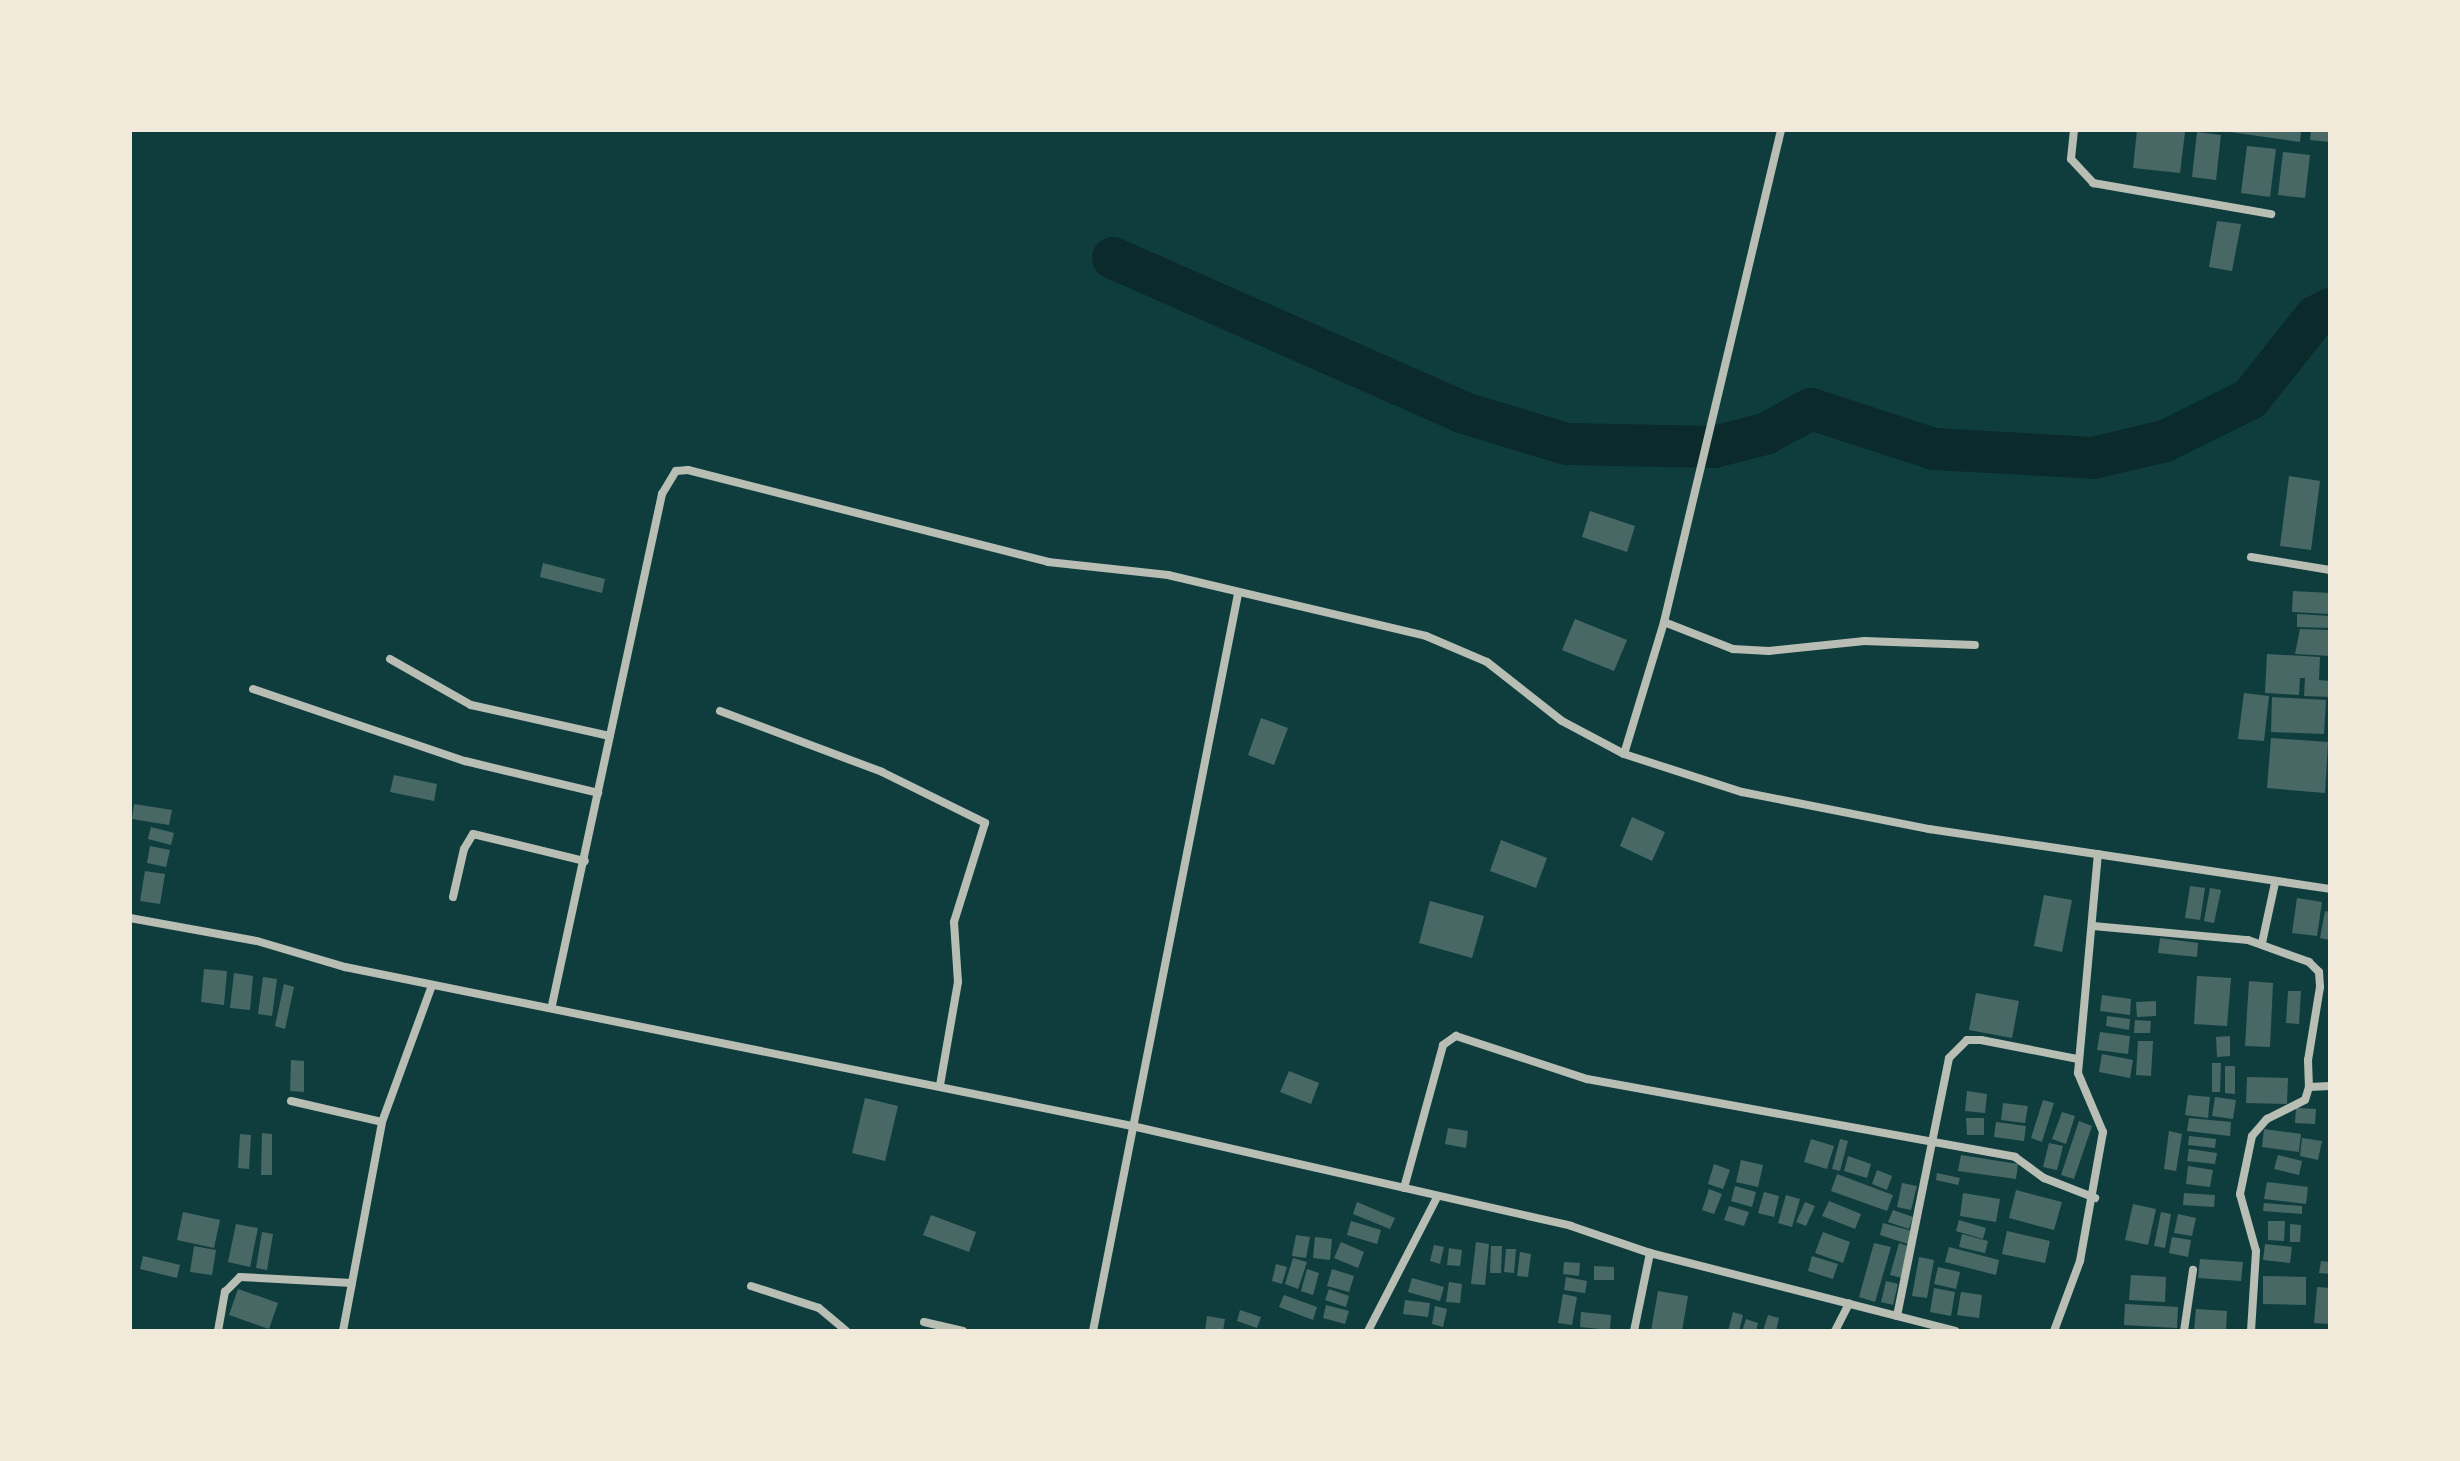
<!DOCTYPE html>
<html>
<head>
<meta charset="utf-8">
<style>
	body { margin:0 }
	#map { position:relative; width:2460px; height:1461px; overflow:hidden; background:#0f3d3e; font-family:"Archivo Narrow",sans-serif }
	div>[style] { position:absolute }
	.river>* { height:42px; margin:-21px; padding:0 21px; transform-origin:21px; border-radius:21px; background:#0a2a2b }
	.building>* { inset:0; background:#486865 }
	.minor>* { height:8px; margin:-4px; padding:0 4px; transform-origin:4px; border-radius:4px; background:#b8beb3 }
	span { translate:-50% -50%; white-space:nowrap; text-align:center; line-height:1.15; -webkit-text-stroke:8px #f1e9da; paint-order:stroke }
	.frame { position:absolute; inset:0; border:132px solid #f1e9da; pointer-events:none }
</style>
</head>
<body>
<div id="map">
	<div class="river">
		<div style="left:1113px;top:258px;width:384px;rotate:23.8deg"></div>
		<div style="left:1464px;top:413px;width:108px;rotate:16.8deg"></div>
		<div style="left:1567px;top:444px;width:147px;rotate:1.2deg"></div>
		<div style="left:1714px;top:447px;width:53px;rotate:-14.3deg"></div>
		<div style="left:1765px;top:434px;width:52px;rotate:-28.5deg"></div>
		<div style="left:1811px;top:409px;width:129px;rotate:18deg"></div>
		<div style="left:1934px;top:449px;width:159px;rotate:3.2deg"></div>
		<div style="left:2093px;top:458px;width:74px;rotate:-13.3deg"></div>
		<div style="left:2165px;top:441px;width:95px;rotate:-26.3deg"></div>
		<div style="left:2250px;top:399px;width:105px;rotate:-51.6deg"></div>
		<div style="left:2315px;top:317px;width:17px;rotate:-28deg"></div>
	</div>
	<div class="building">
		<div style="clip-path:polygon(2137px 130px,2185px 132px,2180px 173px,2133px 168px)"></div>
		<div style="clip-path:polygon(2216px 130px,2301px 130px,2300px 142px)"></div>
		<div style="clip-path:polygon(2311px 130px,2330px 130px,2330px 142px,2310px 140px)"></div>
		<div style="clip-path:polygon(2197px 132px,2221px 135px,2216px 180px,2192px 177px)"></div>
		<div style="clip-path:polygon(2247px 146px,2276px 149px,2270px 197px,2241px 193px)"></div>
		<div style="clip-path:polygon(2283px 152px,2310px 155px,2305px 198px,2278px 195px)"></div>
		<div style="clip-path:polygon(2217px 221px,2241px 224px,2232px 271px,2209px 267px)"></div>
		<div style="clip-path:polygon(2289px 476px,2320px 481px,2311px 550px,2280px 546px)"></div>
		<div style="clip-path:polygon(1590px 511px,1635px 526px,1627px 552px,1582px 537px)"></div>
		<div style="clip-path:polygon(543px 563px,605px 579px,602px 593px,540px 577px)"></div>
		<div style="clip-path:polygon(2293px 591px,2330px 593px,2330px 614px,2292px 612px)"></div>
		<div style="clip-path:polygon(2297px 614px,2330px 616px,2330px 628px,2297px 627px)"></div>
		<div style="clip-path:polygon(1575px 619px,1627px 640px,1614px 671px,1562px 650px)"></div>
		<div style="clip-path:polygon(2300px 629px,2330px 630px,2330px 656px,2295px 654px)"></div>
		<div style="clip-path:polygon(2267px 654px,2320px 657px,2319px 680px,2330px 681px,2330px 697px,2304px 696px,2305px 678px,2300px 678px,2299px 695px,2265px 693px)"></div>
		<div style="clip-path:polygon(2244px 693px,2269px 696px,2264px 741px,2238px 739px)"></div>
		<div style="clip-path:polygon(2272px 697px,2326px 700px,2324px 734px,2271px 732px)"></div>
		<div style="clip-path:polygon(1261px 718px,1288px 728px,1274px 765px,1248px 755px)"></div>
		<div style="clip-path:polygon(2271px 738px,2328px 742px,2325px 793px,2267px 788px)"></div>
		<div style="clip-path:polygon(394px 775px,437px 784px,434px 801px,390px 792px)"></div>
		<div style="clip-path:polygon(134px 804px,172px 810px,169px 825px,132px 819px)"></div>
		<div style="clip-path:polygon(1632px 817px,1665px 832px,1652px 861px,1620px 846px)"></div>
		<div style="clip-path:polygon(151px 827px,174px 833px,171px 845px,148px 839px)"></div>
		<div style="clip-path:polygon(1501px 840px,1547px 858px,1536px 888px,1490px 871px)"></div>
		<div style="clip-path:polygon(150px 846px,170px 850px,166px 867px,147px 863px)"></div>
		<div style="clip-path:polygon(145px 871px,165px 874px,160px 904px,140px 901px)"></div>
		<div style="clip-path:polygon(2190px 886px,2205px 888px,2200px 920px,2185px 918px)"></div>
		<div style="clip-path:polygon(2210px 888px,2221px 890px,2214px 923px,2204px 921px)"></div>
		<div style="clip-path:polygon(2044px 895px,2072px 900px,2062px 952px,2034px 946px)"></div>
		<div style="clip-path:polygon(2297px 898px,2322px 902px,2317px 936px,2292px 933px)"></div>
		<div style="clip-path:polygon(1430px 901px,1484px 916px,1472px 958px,1419px 943px)"></div>
		<div style="clip-path:polygon(2325px 911px,2330px 912px,2330px 940px,2320px 938px)"></div>
		<div style="clip-path:polygon(2160px 938px,2198px 943px,2197px 957px,2158px 953px)"></div>
		<div style="clip-path:polygon(204px 969px,227px 971px,224px 1005px,201px 1002px)"></div>
		<div style="clip-path:polygon(234px 973px,253px 976px,250px 1010px,230px 1008px)"></div>
		<div style="clip-path:polygon(2197px 976px,2231px 978px,2227px 1026px,2194px 1024px)"></div>
		<div style="clip-path:polygon(263px 977px,277px 979px,272px 1016px,258px 1014px)"></div>
		<div style="clip-path:polygon(2249px 981px,2273px 983px,2270px 1047px,2245px 1046px)"></div>
		<div style="clip-path:polygon(284px 984px,294px 987px,285px 1029px,275px 1026px)"></div>
		<div style="clip-path:polygon(2288px 991px,2301px 991px,2299px 1024px,2286px 1023px)"></div>
		<div style="clip-path:polygon(1976px 993px,2019px 1001px,2012px 1038px,1969px 1030px)"></div>
		<div style="clip-path:polygon(2102px 995px,2131px 999px,2130px 1015px,2100px 1011px)"></div>
		<div style="clip-path:polygon(2156px 1001px,2156px 1016px,2137px 1017px,2136px 1002px)"></div>
		<div style="clip-path:polygon(2107px 1016px,2130px 1019px,2129px 1030px,2106px 1026px)"></div>
		<div style="clip-path:polygon(2135px 1020px,2151px 1021px,2150px 1033px,2134px 1033px)"></div>
		<div style="clip-path:polygon(2100px 1032px,2130px 1036px,2128px 1054px,2097px 1050px)"></div>
		<div style="clip-path:polygon(2230px 1036px,2230px 1056px,2217px 1057px,2216px 1037px)"></div>
		<div style="clip-path:polygon(2138px 1041px,2153px 1041px,2151px 1076px,2136px 1075px)"></div>
		<div style="clip-path:polygon(2102px 1054px,2133px 1060px,2130px 1078px,2099px 1072px)"></div>
		<div style="clip-path:polygon(291px 1060px,304px 1061px,304px 1092px,290px 1091px)"></div>
		<div style="clip-path:polygon(2212px 1063px,2221px 1063px,2220px 1092px,2212px 1092px)"></div>
		<div style="clip-path:polygon(2225px 1066px,2235px 1066px,2235px 1094px,2225px 1093px)"></div>
		<div style="clip-path:polygon(1289px 1071px,1319px 1083px,1311px 1104px,1280px 1092px)"></div>
		<div style="clip-path:polygon(2247px 1077px,2288px 1078px,2287px 1104px,2246px 1103px)"></div>
		<div style="clip-path:polygon(1967px 1091px,1987px 1094px,1985px 1113px,1965px 1111px)"></div>
		<div style="clip-path:polygon(2188px 1095px,2210px 1097px,2208px 1118px,2185px 1115px)"></div>
		<div style="clip-path:polygon(2215px 1097px,2236px 1100px,2233px 1119px,2212px 1116px)"></div>
		<div style="clip-path:polygon(865px 1098px,898px 1106px,885px 1161px,852px 1153px)"></div>
		<div style="clip-path:polygon(2043px 1100px,2054px 1103px,2042px 1142px,2031px 1138px)"></div>
		<div style="clip-path:polygon(2003px 1103px,2028px 1106px,2025px 1123px,2001px 1120px)"></div>
		<div style="clip-path:polygon(2296px 1108px,2316px 1109px,2315px 1124px,2295px 1123px)"></div>
		<div style="clip-path:polygon(2062px 1112px,2075px 1116px,2066px 1144px,2052px 1139px)"></div>
		<div style="clip-path:polygon(1966px 1118px,1984px 1118px,1984px 1135px,1967px 1135px)"></div>
		<div style="clip-path:polygon(2189px 1118px,2231px 1122px,2230px 1136px,2187px 1131px)"></div>
		<div style="clip-path:polygon(2079px 1121px,2092px 1126px,2074px 1179px,2061px 1175px)"></div>
		<div style="clip-path:polygon(1996px 1122px,2026px 1126px,2024px 1141px,1994px 1137px)"></div>
		<div style="clip-path:polygon(1448px 1128px,1468px 1131px,1466px 1148px,1445px 1144px)"></div>
		<div style="clip-path:polygon(2264px 1129px,2301px 1134px,2299px 1152px,2262px 1147px)"></div>
		<div style="clip-path:polygon(2169px 1131px,2182px 1134px,2176px 1171px,2164px 1169px)"></div>
		<div style="clip-path:polygon(262px 1133px,272px 1134px,272px 1175px,261px 1175px)"></div>
		<div style="clip-path:polygon(240px 1134px,251px 1135px,249px 1169px,238px 1168px)"></div>
		<div style="clip-path:polygon(2189px 1136px,2216px 1139px,2215px 1148px,2188px 1145px)"></div>
		<div style="clip-path:polygon(2302px 1138px,2322px 1141px,2318px 1160px,2300px 1156px)"></div>
		<div style="clip-path:polygon(1811px 1139px,1834px 1146px,1827px 1169px,1804px 1162px)"></div>
		<div style="clip-path:polygon(1840px 1139px,1848px 1141px,1840px 1171px,1832px 1169px)"></div>
		<div style="clip-path:polygon(2049px 1143px,2063px 1146px,2057px 1170px,2043px 1167px)"></div>
		<div style="clip-path:polygon(2189px 1149px,2217px 1153px,2215px 1164px,2187px 1161px)"></div>
		<div style="clip-path:polygon(1961px 1155px,2018px 1164px,2016px 1179px,1958px 1171px)"></div>
		<div style="clip-path:polygon(2278px 1155px,2302px 1161px,2299px 1175px,2274px 1169px)"></div>
		<div style="clip-path:polygon(1848px 1156px,1871px 1164px,1867px 1178px,1844px 1171px)"></div>
		<div style="clip-path:polygon(1741px 1160px,1763px 1165px,1758px 1187px,1736px 1182px)"></div>
		<div style="clip-path:polygon(1714px 1164px,1730px 1170px,1723px 1189px,1708px 1184px)"></div>
		<div style="clip-path:polygon(2188px 1166px,2213px 1170px,2210px 1187px,2186px 1184px)"></div>
		<div style="clip-path:polygon(1877px 1170px,1892px 1176px,1887px 1190px,1872px 1184px)"></div>
		<div style="clip-path:polygon(1937px 1173px,1960px 1178px,1958px 1185px,1936px 1180px)"></div>
		<div style="clip-path:polygon(1837px 1174px,1893px 1195px,1887px 1211px,1831px 1191px)"></div>
		<div style="clip-path:polygon(2267px 1182px,2308px 1187px,2306px 1204px,2264px 1199px)"></div>
		<div style="clip-path:polygon(1902px 1183px,1917px 1186px,1911px 1210px,1897px 1207px)"></div>
		<div style="clip-path:polygon(1735px 1186px,1756px 1192px,1752px 1207px,1731px 1201px)"></div>
		<div style="clip-path:polygon(1709px 1189px,1722px 1194px,1714px 1214px,1702px 1210px)"></div>
		<div style="clip-path:polygon(2016px 1190px,2062px 1202px,2054px 1230px,2009px 1218px)"></div>
		<div style="clip-path:polygon(1764px 1192px,1779px 1196px,1774px 1217px,1758px 1213px)"></div>
		<div style="clip-path:polygon(1963px 1193px,2000px 1199px,1996px 1222px,1960px 1216px)"></div>
		<div style="clip-path:polygon(2184px 1193px,2215px 1195px,2214px 1207px,2183px 1205px)"></div>
		<div style="clip-path:polygon(1786px 1195px,1800px 1199px,1792px 1227px,1778px 1223px)"></div>
		<div style="clip-path:polygon(1829px 1201px,1861px 1214px,1855px 1229px,1822px 1216px)"></div>
		<div style="clip-path:polygon(1357px 1202px,1395px 1218px,1390px 1229px,1353px 1214px)"></div>
		<div style="clip-path:polygon(1805px 1202px,1815px 1206px,1806px 1226px,1796px 1222px)"></div>
		<div style="clip-path:polygon(2264px 1203px,2302px 1206px,2302px 1214px,2263px 1211px)"></div>
		<div style="clip-path:polygon(2133px 1204px,2156px 1209px,2148px 1245px,2125px 1240px)"></div>
		<div style="clip-path:polygon(1729px 1206px,1749px 1212px,1744px 1226px,1724px 1220px)"></div>
		<div style="clip-path:polygon(1893px 1210px,1913px 1217px,1909px 1229px,1888px 1222px)"></div>
		<div style="clip-path:polygon(183px 1212px,220px 1220px,214px 1248px,177px 1240px)"></div>
		<div style="clip-path:polygon(2161px 1212px,2171px 1214px,2165px 1248px,2154px 1246px)"></div>
		<div style="clip-path:polygon(2178px 1214px,2196px 1218px,2192px 1236px,2174px 1233px)"></div>
		<div style="clip-path:polygon(931px 1215px,976px 1232px,969px 1252px,923px 1235px)"></div>
		<div style="clip-path:polygon(1959px 1220px,1986px 1228px,1983px 1239px,1956px 1231px)"></div>
		<div style="clip-path:polygon(1351px 1221px,1381px 1230px,1377px 1244px,1347px 1235px)"></div>
		<div style="clip-path:polygon(2268px 1221px,2285px 1221px,2284px 1241px,2268px 1240px)"></div>
		<div style="clip-path:polygon(1883px 1223px,1912px 1231px,1908px 1244px,1880px 1235px)"></div>
		<div style="clip-path:polygon(236px 1224px,258px 1228px,250px 1267px,228px 1262px)"></div>
		<div style="clip-path:polygon(2290px 1224px,2301px 1225px,2300px 1242px,2290px 1242px)"></div>
		<div style="clip-path:polygon(2007px 1231px,2050px 1241px,2045px 1263px,2002px 1254px)"></div>
		<div style="clip-path:polygon(262px 1232px,273px 1234px,267px 1270px,256px 1268px)"></div>
		<div style="clip-path:polygon(1823px 1232px,1850px 1242px,1843px 1263px,1815px 1253px)"></div>
		<div style="clip-path:polygon(1962px 1234px,1988px 1241px,1985px 1253px,1959px 1247px)"></div>
		<div style="clip-path:polygon(1296px 1235px,1310px 1237px,1306px 1258px,1292px 1256px)"></div>
		<div style="clip-path:polygon(1315px 1237px,1332px 1239px,1330px 1260px,1313px 1258px)"></div>
		<div style="clip-path:polygon(2172px 1237px,2191px 1240px,2188px 1257px,2169px 1253px)"></div>
		<div style="clip-path:polygon(1341px 1242px,1364px 1252px,1358px 1268px,1334px 1258px)"></div>
		<div style="clip-path:polygon(1476px 1242px,1489px 1244px,1485px 1285px,1471px 1284px)"></div>
		<div style="clip-path:polygon(1874px 1243px,1891px 1247px,1875px 1302px,1859px 1297px)"></div>
		<div style="clip-path:polygon(1899px 1243px,1911px 1247px,1902px 1278px,1890px 1275px)"></div>
		<div style="clip-path:polygon(2265px 1244px,2292px 1247px,2290px 1263px,2263px 1260px)"></div>
		<div style="clip-path:polygon(1434px 1245px,1444px 1247px,1440px 1264px,1430px 1261px)"></div>
		<div style="clip-path:polygon(194px 1246px,216px 1250px,212px 1275px,190px 1272px)"></div>
		<div style="clip-path:polygon(1491px 1246px,1502px 1246px,1501px 1273px,1490px 1273px)"></div>
		<div style="clip-path:polygon(1949px 1247px,1999px 1260px,1996px 1275px,1945px 1262px)"></div>
		<div style="clip-path:polygon(1449px 1248px,1462px 1250px,1460px 1266px,1447px 1265px)"></div>
		<div style="clip-path:polygon(1506px 1249px,1516px 1249px,1514px 1273px,1504px 1272px)"></div>
		<div style="clip-path:polygon(1520px 1252px,1531px 1254px,1528px 1277px,1517px 1276px)"></div>
		<div style="clip-path:polygon(143px 1256px,180px 1265px,177px 1278px,140px 1269px)"></div>
		<div style="clip-path:polygon(1812px 1256px,1838px 1264px,1833px 1279px,1808px 1271px)"></div>
		<div style="clip-path:polygon(1919px 1257px,1934px 1260px,1927px 1298px,1912px 1296px)"></div>
		<div style="clip-path:polygon(1293px 1258px,1307px 1262px,1298px 1289px,1285px 1284px)"></div>
		<div style="clip-path:polygon(2200px 1259px,2243px 1262px,2241px 1281px,2198px 1278px)"></div>
		<div style="clip-path:polygon(2321px 1261px,2330px 1262px,2330px 1274px,2319px 1273px)"></div>
		<div style="clip-path:polygon(1564px 1262px,1580px 1263px,1579px 1276px,1563px 1274px)"></div>
		<div style="clip-path:polygon(1276px 1264px,1287px 1267px,1282px 1284px,1272px 1281px)"></div>
		<div style="clip-path:polygon(1594px 1266px,1614px 1267px,1614px 1280px,1594px 1280px)"></div>
		<div style="clip-path:polygon(1938px 1267px,1960px 1272px,1956px 1289px,1934px 1284px)"></div>
		<div style="clip-path:polygon(1307px 1269px,1319px 1273px,1313px 1295px,1301px 1291px)"></div>
		<div style="clip-path:polygon(1332px 1269px,1354px 1276px,1349px 1292px,1327px 1286px)"></div>
		<div style="clip-path:polygon(2131px 1275px,2166px 1277px,2165px 1302px,2129px 1300px)"></div>
		<div style="clip-path:polygon(2263px 1276px,2306px 1277px,2306px 1305px,2263px 1304px)"></div>
		<div style="clip-path:polygon(1566px 1277px,1587px 1281px,1585px 1293px,1564px 1290px)"></div>
		<div style="clip-path:polygon(1412px 1278px,1444px 1287px,1440px 1301px,1408px 1292px)"></div>
		<div style="clip-path:polygon(1886px 1281px,1898px 1284px,1893px 1305px,1881px 1302px)"></div>
		<div style="clip-path:polygon(1449px 1282px,1462px 1284px,1460px 1303px,1446px 1302px)"></div>
		<div style="clip-path:polygon(2317px 1287px,2330px 1288px,2330px 1324px,2314px 1323px)"></div>
		<div style="clip-path:polygon(1934px 1288px,1955px 1292px,1951px 1316px,1930px 1312px)"></div>
		<div style="clip-path:polygon(238px 1289px,278px 1303px,269px 1329px,229px 1315px)"></div>
		<div style="clip-path:polygon(1329px 1289px,1349px 1296px,1346px 1307px,1325px 1300px)"></div>
		<div style="clip-path:polygon(1658px 1291px,1688px 1296px,1682px 1331px,1651px 1331px)"></div>
		<div style="clip-path:polygon(1961px 1292px,1982px 1295px,1979px 1318px,1957px 1315px)"></div>
		<div style="clip-path:polygon(1563px 1294px,1577px 1297px,1572px 1325px,1558px 1323px)"></div>
		<div style="clip-path:polygon(1284px 1295px,1317px 1307px,1313px 1320px,1279px 1307px)"></div>
		<div style="clip-path:polygon(1405px 1300px,1430px 1303px,1428px 1317px,1403px 1314px)"></div>
		<div style="clip-path:polygon(2125px 1304px,2178px 1307px,2177px 1328px,2124px 1325px)"></div>
		<div style="clip-path:polygon(1326px 1305px,1349px 1311px,1345px 1324px,1323px 1318px)"></div>
		<div style="clip-path:polygon(1435px 1306px,1447px 1309px,1443px 1327px,1432px 1324px)"></div>
		<div style="clip-path:polygon(2196px 1309px,2227px 1311px,2226px 1331px,2194px 1331px)"></div>
		<div style="clip-path:polygon(1240px 1310px,1261px 1317px,1257px 1328px,1237px 1321px)"></div>
		<div style="clip-path:polygon(1581px 1312px,1611px 1315px,1610px 1330px,1580px 1327px)"></div>
		<div style="clip-path:polygon(1733px 1312px,1743px 1315px,1739px 1331px,1728px 1331px)"></div>
		<div style="clip-path:polygon(1768px 1315px,1779px 1318px,1776px 1331px,1763px 1331px)"></div>
		<div style="clip-path:polygon(1207px 1316px,1225px 1319px,1223px 1331px,1205px 1331px)"></div>
		<div style="clip-path:polygon(1746px 1319px,1758px 1323px,1756px 1331px,1742px 1331px)"></div>
	</div>
	<div class="minor">
		<div style="left:2074px;top:130px;width:29px;rotate:96deg"></div>
		<div style="left:2071px;top:159px;width:33px;rotate:47deg"></div>
		<div style="left:2093px;top:183px;width:181px;rotate:9.9deg"></div>
		<div style="left:2251px;top:557px;width:80px;rotate:9.3deg"></div>
		<div style="left:1664px;top:622px;width:74px;rotate:21.4deg"></div>
		<div style="left:1733px;top:649px;width:36px;rotate:3deg"></div>
		<div style="left:1769px;top:651px;width:96px;rotate:-6deg"></div>
		<div style="left:1864px;top:641px;width:111px;rotate:2.1deg"></div>
		<div style="left:390px;top:659px;width:93px;rotate:29.6deg"></div>
		<div style="left:471px;top:705px;width:142px;rotate:12.6deg"></div>
		<div style="left:253px;top:689px;width:224px;rotate:18.8deg"></div>
		<div style="left:465px;top:761px;width:137px;rotate:13.5deg"></div>
		<div style="left:720px;top:711px;width:173px;rotate:20.6deg"></div>
		<div style="left:882px;top:772px;width:115px;rotate:26.3deg"></div>
		<div style="left:985px;top:823px;width:104px;rotate:107.4deg"></div>
		<div style="left:954px;top:922px;width:60px;rotate:86.2deg"></div>
		<div style="left:958px;top:982px;width:105px;rotate:99.9deg"></div>
		<div style="left:1624px;top:754px;width:138px;rotate:-73.1deg"></div>
		<div style="left:1664px;top:622px;width:506px;rotate:-76.62deg"></div>
		<div style="left:453px;top:897px;width:49px;rotate:-77.1deg"></div>
		<div style="left:464px;top:849px;width:17px;rotate:-59deg"></div>
		<div style="left:473px;top:834px;width:115px;rotate:13.6deg"></div>
		<div style="left:130px;top:918px;width:129px;rotate:10.3deg"></div>
		<div style="left:257px;top:941px;width:92px;rotate:16.5deg"></div>
		<div style="left:345px;top:967px;width:803px;rotate:11.42deg"></div>
		<div style="left:1132px;top:1126px;width:450px;rotate:12.8deg"></div>
		<div style="left:1571px;top:1226px;width:83px;rotate:18.9deg"></div>
		<div style="left:1650px;top:1253px;width:315px;rotate:14.3deg"></div>
		<div style="left:2093px;top:926px;width:156px;rotate:5.2deg"></div>
		<div style="left:2248px;top:940px;width:65px;rotate:19.8deg"></div>
		<div style="left:2309px;top:962px;width:14px;rotate:45deg"></div>
		<div style="left:2319px;top:972px;width:15px;rotate:86deg"></div>
		<div style="left:2320px;top:987px;width:74px;rotate:99.3deg"></div>
		<div style="left:2308px;top:1060px;width:27px;rotate:88deg"></div>
		<div style="left:2262px;top:943px;width:61px;rotate:-77.8deg"></div>
		<div style="left:552px;top:1005px;width:523px;rotate:-77.85deg"></div>
		<div style="left:662px;top:494px;width:27px;rotate:-59deg"></div>
		<div style="left:676px;top:471px;width:12px;rotate:-5deg"></div>
		<div style="left:688px;top:470px;width:372px;rotate:14.3deg"></div>
		<div style="left:1048px;top:562px;width:121px;rotate:6.2deg"></div>
		<div style="left:1168px;top:575px;width:265px;rotate:13.3deg"></div>
		<div style="left:1426px;top:636px;width:66px;rotate:23.1deg"></div>
		<div style="left:1487px;top:662px;width:95px;rotate:38.2deg"></div>
		<div style="left:1562px;top:721px;width:70px;rotate:28deg"></div>
		<div style="left:1624px;top:754px;width:124px;rotate:17.9deg"></div>
		<div style="left:1742px;top:792px;width:191px;rotate:11.2deg"></div>
		<div style="left:1929px;top:829px;width:405px;rotate:8.5deg"></div>
		<div style="left:291px;top:1101px;width:93px;rotate:13deg"></div>
		<div style="left:1404px;top:1188px;width:148px;rotate:-74.7deg"></div>
		<div style="left:1443px;top:1045px;width:16px;rotate:-35deg"></div>
		<div style="left:1456px;top:1036px;width:138px;rotate:18.2deg"></div>
		<div style="left:1587px;top:1079px;width:435px;rotate:10.3deg"></div>
		<div style="left:2015px;top:1157px;width:36px;rotate:36deg"></div>
		<div style="left:2044px;top:1178px;width:55px;rotate:21.4deg"></div>
		<div style="left:751px;top:1286px;width:71px;rotate:17.9deg"></div>
		<div style="left:819px;top:1308px;width:35px;rotate:40deg"></div>
		<div style="left:1897px;top:1316px;width:263px;rotate:-78.6deg"></div>
		<div style="left:1949px;top:1058px;width:25px;rotate:-45deg"></div>
		<div style="left:1967px;top:1040px;width:14px"></div>
		<div style="left:1981px;top:1040px;width:99px;rotate:11.1deg"></div>
		<div style="left:924px;top:1322px;width:40px;rotate:13deg"></div>
		<div style="left:218px;top:1331px;width:40px;rotate:-80deg"></div>
		<div style="left:225px;top:1292px;width:21px;rotate:-45deg"></div>
		<div style="left:240px;top:1277px;width:112px;rotate:3.1deg"></div>
		<div style="left:343px;top:1331px;width:213px;rotate:-79.4deg"></div>
		<div style="left:382px;top:1122px;width:146px;rotate:-69.9deg"></div>
		<div style="left:1093px;top:1331px;width:751px;rotate:-78.87deg"></div>
		<div style="left:1368px;top:1331px;width:148px;rotate:-62.7deg"></div>
		<div style="left:1634px;top:1331px;width:80px;rotate:-78.4deg"></div>
		<div style="left:1835px;top:1331px;width:31px;rotate:-63deg"></div>
		<div style="left:2054px;top:1331px;width:75px;rotate:-69.6deg"></div>
		<div style="left:2080px;top:1261px;width:131px;rotate:-79.9deg"></div>
		<div style="left:2103px;top:1132px;width:64px;rotate:-113deg"></div>
		<div style="left:2078px;top:1073px;width:220px;rotate:-84.8deg"></div>
		<div style="left:2184px;top:1331px;width:62px;rotate:-81.6deg"></div>
		<div style="left:2251px;top:1331px;width:80px;rotate:-86.4deg"></div>
		<div style="left:2256px;top:1251px;width:59px;rotate:-105.7deg"></div>
		<div style="left:2240px;top:1194px;width:59px;rotate:-78.3deg"></div>
		<div style="left:2252px;top:1136px;width:23px;rotate:-49deg"></div>
		<div style="left:2267px;top:1119px;width:42px;rotate:-26.6deg"></div>
		<div style="left:2305px;top:1100px;width:14px;rotate:-73deg"></div>
		<div style="left:2309px;top:1087px;width:21px;rotate:-3deg"></div>
	</div>
	<div class="frame"></div>
</div>
</body>
</html>
